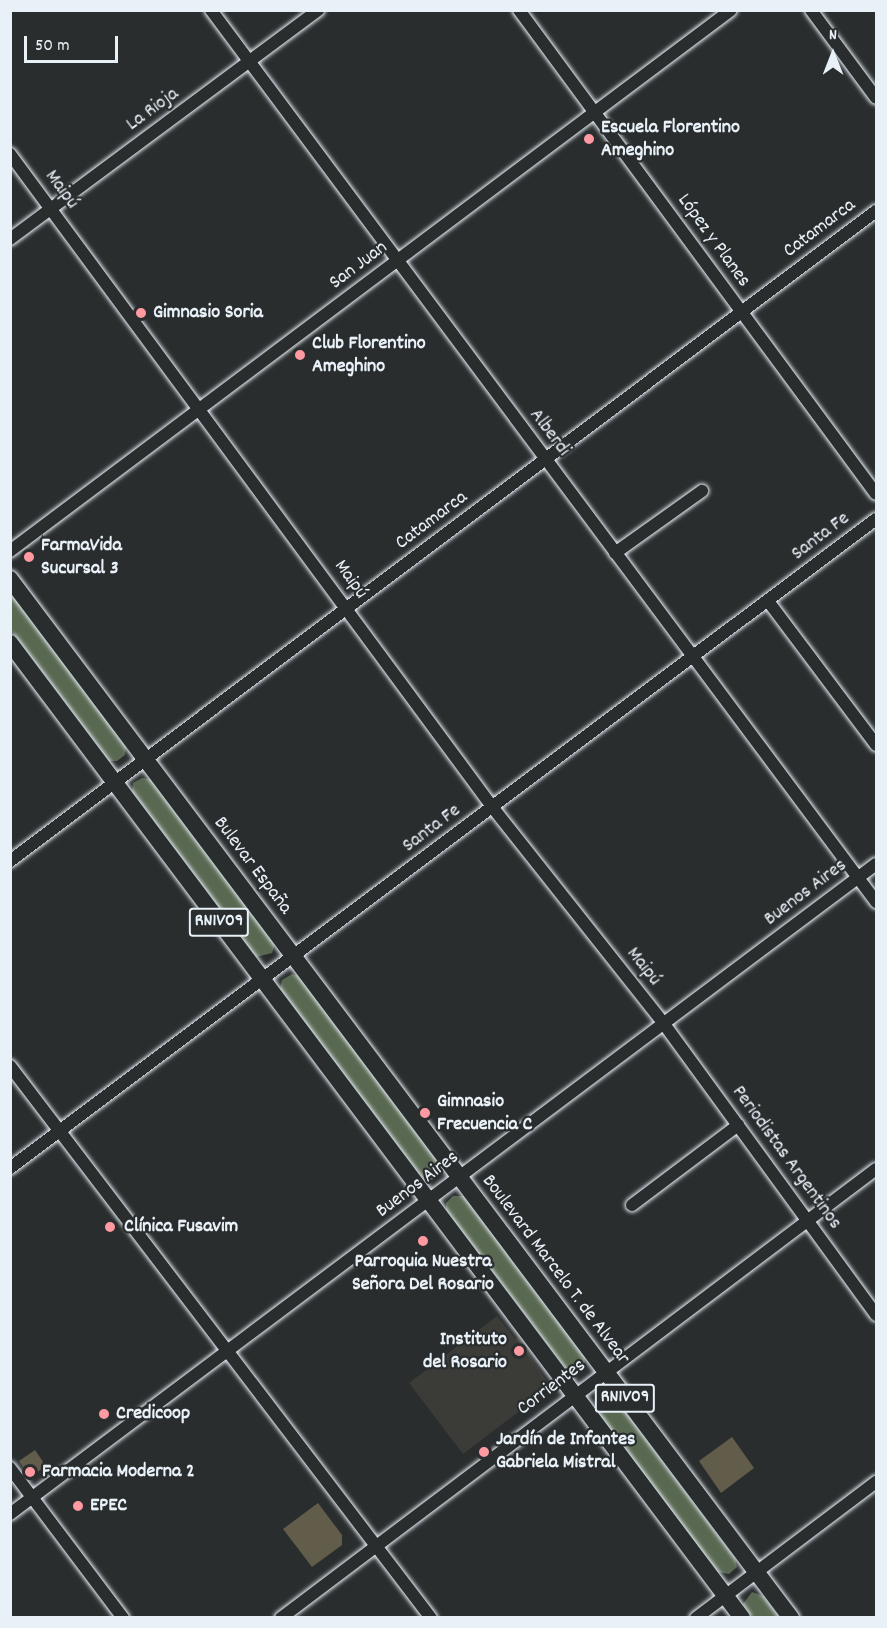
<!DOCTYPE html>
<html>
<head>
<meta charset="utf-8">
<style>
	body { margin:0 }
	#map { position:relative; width:887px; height:1628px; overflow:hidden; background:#2a2d2e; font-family:Dekko,sans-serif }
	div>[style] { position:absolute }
	.built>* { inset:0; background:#3b3b37 }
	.green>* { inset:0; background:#596851 }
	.building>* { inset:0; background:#625c4b }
	.roads { filter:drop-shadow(0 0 2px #e8f1f8) drop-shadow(0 0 2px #e8f1f8) }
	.minor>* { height:12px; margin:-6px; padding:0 6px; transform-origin:6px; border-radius:6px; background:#2a2d2e }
	.major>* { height:16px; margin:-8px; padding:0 8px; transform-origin:8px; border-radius:8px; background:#2a2d2e }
	.dots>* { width:16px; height:16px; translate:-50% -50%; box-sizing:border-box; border:3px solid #2a2d2e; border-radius:50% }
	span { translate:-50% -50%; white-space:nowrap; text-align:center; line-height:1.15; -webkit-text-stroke:4.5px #2a2d2e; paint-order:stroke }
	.shield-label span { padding:2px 4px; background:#2a2d2e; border:2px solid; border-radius:4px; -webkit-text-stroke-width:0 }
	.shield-label { font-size:18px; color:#e8f1f8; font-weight:700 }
	.street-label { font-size:20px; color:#e8f1f8 }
	.poi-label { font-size:20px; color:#e8f1f8; font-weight:700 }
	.left { translate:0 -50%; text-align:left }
	.right { translate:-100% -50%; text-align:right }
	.frame { position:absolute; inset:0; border:12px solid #e8f1f8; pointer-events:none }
	.north { position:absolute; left:803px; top:24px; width:60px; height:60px; -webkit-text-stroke:4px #2a2d2e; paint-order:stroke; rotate:0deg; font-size:16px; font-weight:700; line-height:24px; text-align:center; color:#e8f1f8 }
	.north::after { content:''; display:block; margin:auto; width:21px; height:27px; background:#e8f1f8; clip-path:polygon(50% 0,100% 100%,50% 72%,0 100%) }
	.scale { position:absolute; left:24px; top:36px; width:94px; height:27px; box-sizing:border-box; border:3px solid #e8f1f8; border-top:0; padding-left:8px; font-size:18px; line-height:21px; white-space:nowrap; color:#e8f1f8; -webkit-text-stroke:4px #2a2d2e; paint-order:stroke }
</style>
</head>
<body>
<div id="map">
	<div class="built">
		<div style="clip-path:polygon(497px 1316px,515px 1339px,518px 1337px,548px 1383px,531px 1395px,534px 1400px,463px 1454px,409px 1383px)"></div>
	</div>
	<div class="green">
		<div style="clip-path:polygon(11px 592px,126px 746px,125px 755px,117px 761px,109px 761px,11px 630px)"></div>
		<div style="clip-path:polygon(142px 778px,151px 779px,275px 944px,272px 953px,256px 957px,132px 792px,133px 783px)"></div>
		<div style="clip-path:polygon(292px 974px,299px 976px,440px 1165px,439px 1174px,432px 1180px,423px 1179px,280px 989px,282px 980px)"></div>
		<div style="clip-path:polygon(453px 1196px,464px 1196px,585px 1357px,584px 1368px,578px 1373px,567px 1370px,446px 1210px,446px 1203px)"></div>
		<div style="clip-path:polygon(612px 1394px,735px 1558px,737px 1567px,729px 1574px,717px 1572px,594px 1408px)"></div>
		<div style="clip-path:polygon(752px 1592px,763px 1596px,779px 1617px,752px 1617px,743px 1604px)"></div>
	</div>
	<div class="building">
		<div style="clip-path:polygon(732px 1437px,754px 1468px,721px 1493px,699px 1461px)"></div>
		<div style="clip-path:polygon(35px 1450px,46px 1466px,30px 1477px,19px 1461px)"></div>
		<div style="clip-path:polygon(318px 1503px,342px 1535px,342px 1545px,312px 1567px,283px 1529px)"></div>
	</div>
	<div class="roads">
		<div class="minor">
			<div style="left:211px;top:10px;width:1113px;rotate:53.29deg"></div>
			<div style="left:519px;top:10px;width:601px;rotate:53.59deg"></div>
			<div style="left:811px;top:10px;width:109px;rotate:53.5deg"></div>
			<div style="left:10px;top:154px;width:813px;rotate:53.55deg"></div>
			<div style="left:493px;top:808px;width:275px;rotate:51.6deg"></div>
			<div style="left:664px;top:1024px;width:360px;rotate:53.9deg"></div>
			<div style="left:10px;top:239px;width:384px;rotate:-36.6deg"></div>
			<div style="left:10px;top:551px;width:901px;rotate:-36.88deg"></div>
			<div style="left:615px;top:553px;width:107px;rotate:-35.5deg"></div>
			<div style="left:768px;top:601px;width:180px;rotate:53.1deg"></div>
			<div style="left:10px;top:861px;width:1083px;rotate:-36.89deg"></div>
			<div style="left:10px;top:1066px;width:694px;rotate:52.67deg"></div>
			<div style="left:10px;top:1168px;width:1082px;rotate:-36.85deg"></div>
			<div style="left:632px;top:1205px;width:133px;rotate:-37deg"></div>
			<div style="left:10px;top:1468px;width:188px;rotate:53deg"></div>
			<div style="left:10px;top:1514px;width:1083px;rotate:-36.89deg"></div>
			<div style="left:281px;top:1618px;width:745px;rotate:-37.04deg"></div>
			<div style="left:696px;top:1618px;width:226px;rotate:-37.1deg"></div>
		</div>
		<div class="major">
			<div style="left:10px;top:579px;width:1300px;rotate:53.07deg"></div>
			<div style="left:10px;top:643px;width:1219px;rotate:53.1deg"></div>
		</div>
	</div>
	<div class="dots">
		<div style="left:589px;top:139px;background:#ff9aa2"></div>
		<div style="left:141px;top:313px;background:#ff9aa2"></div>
		<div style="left:300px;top:355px;background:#ff9aa2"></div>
		<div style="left:29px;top:557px;background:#ff9aa2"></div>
		<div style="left:425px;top:1113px;background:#ff9aa2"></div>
		<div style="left:110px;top:1227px;background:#ff9aa2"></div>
		<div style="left:423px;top:1241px;background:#ff9aa2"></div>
		<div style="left:519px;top:1351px;background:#ff9aa2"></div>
		<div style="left:104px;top:1414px;background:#ff9aa2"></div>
		<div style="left:484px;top:1452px;background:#ff9aa2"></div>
		<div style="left:30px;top:1472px;background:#ff9aa2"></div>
		<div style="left:78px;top:1506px;background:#ff9aa2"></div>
	</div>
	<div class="shield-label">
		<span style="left:219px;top:922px">RN1V09</span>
		<span style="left:625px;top:1398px">RN1V09</span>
	</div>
	<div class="street-label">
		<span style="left:153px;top:110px;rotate:-36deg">La Rioja</span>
		<span style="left:61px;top:190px;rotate:54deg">Maipú</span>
		<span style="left:820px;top:229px;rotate:-37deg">Catamarca</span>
		<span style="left:713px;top:241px;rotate:54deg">López y Planes</span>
		<span style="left:359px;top:266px;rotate:-37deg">San Juan</span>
		<span style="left:549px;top:433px;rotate:53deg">Alberdi</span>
		<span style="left:432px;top:521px;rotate:-37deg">Catamarca</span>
		<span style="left:821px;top:537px;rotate:-37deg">Santa Fe</span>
		<span style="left:350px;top:580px;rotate:54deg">Maipú</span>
		<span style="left:432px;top:829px;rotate:-37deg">Santa Fe</span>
		<span style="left:252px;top:866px;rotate:53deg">Bulevar España</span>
		<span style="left:806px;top:893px;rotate:-37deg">Buenos Aires</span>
		<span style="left:643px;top:967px;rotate:52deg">Maipú</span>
		<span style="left:786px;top:1158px;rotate:54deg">Periodistas Argentinos</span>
		<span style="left:418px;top:1185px;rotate:-37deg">Buenos Aires</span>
		<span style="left:555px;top:1270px;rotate:53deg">Boulevard Marcelo T. de Alvear</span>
		<span style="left:552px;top:1388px;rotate:-37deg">Corrientes</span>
	</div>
	<div class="poi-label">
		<span class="left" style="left:601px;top:140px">Escuela Florentino<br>Ameghino</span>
		<span class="left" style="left:153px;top:313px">Gimnasio Soria</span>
		<span class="left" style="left:312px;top:356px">Club Florentino<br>Ameghino</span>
		<span class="left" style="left:41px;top:558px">FarmaVida<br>Sucursal 3</span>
		<span class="left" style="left:437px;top:1114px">Gimnasio<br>Frecuencia C</span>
		<span class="left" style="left:124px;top:1227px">Clínica Fusavim</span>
		<span style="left:423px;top:1274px">Parroquia Nuestra<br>Señora Del Rosario</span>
		<span class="right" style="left:507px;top:1352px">Instituto<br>del Rosario</span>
		<span class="left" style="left:116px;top:1414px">Credicoop</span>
		<span class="left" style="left:496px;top:1452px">Jardín de Infantes<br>Gabriela Mistral</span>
		<span class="left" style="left:42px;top:1472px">Farmacia Moderna 2</span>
		<span class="left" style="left:90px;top:1506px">EPEC</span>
	</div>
	<div class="frame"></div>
	<div class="north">N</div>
	<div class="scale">50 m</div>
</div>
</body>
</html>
